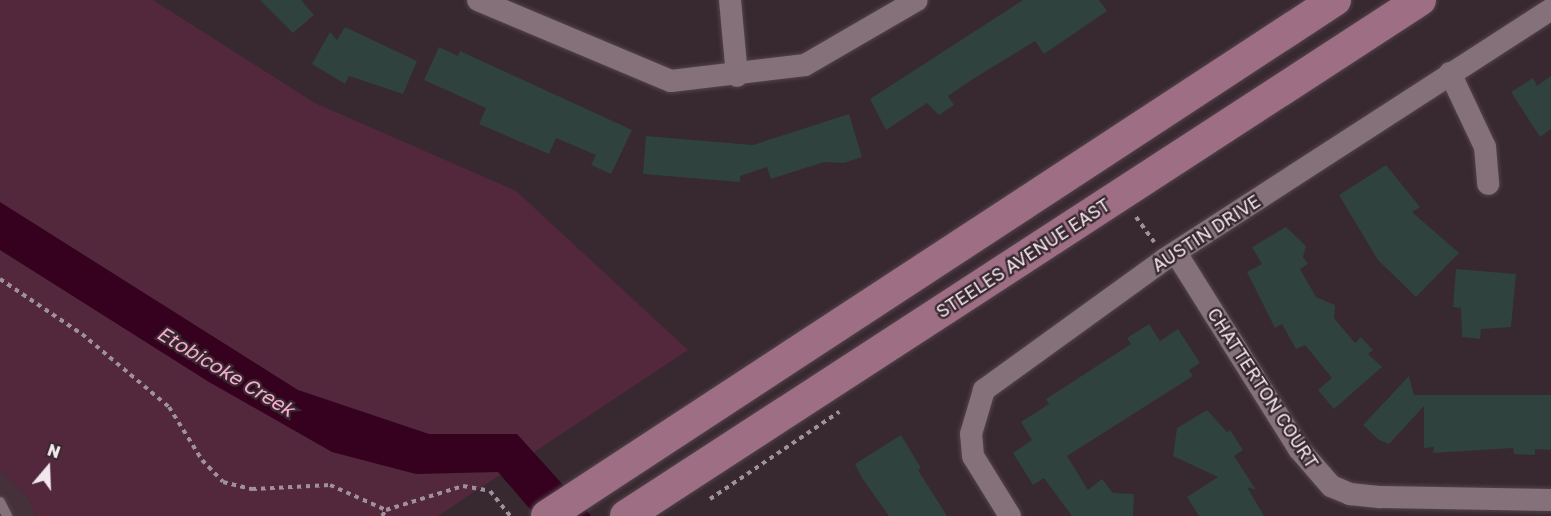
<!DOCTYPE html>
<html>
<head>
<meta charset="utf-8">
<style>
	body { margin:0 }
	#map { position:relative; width:1551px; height:516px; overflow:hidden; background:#38282f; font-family:"Golos Text",sans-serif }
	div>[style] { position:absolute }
	.built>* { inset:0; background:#46313b }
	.green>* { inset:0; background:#53273c }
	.water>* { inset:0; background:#36011f }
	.building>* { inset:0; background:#2f423d }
	.path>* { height:4px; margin-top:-2px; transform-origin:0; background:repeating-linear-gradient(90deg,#9e9197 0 4.5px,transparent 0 9px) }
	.roads { filter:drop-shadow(0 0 2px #52444a) drop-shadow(0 0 2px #52444a) }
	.service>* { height:10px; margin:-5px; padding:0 5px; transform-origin:5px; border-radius:5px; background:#847179 }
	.minor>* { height:22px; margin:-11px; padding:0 11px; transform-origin:11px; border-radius:11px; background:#847179 }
	.secondary>* { height:32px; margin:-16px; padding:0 16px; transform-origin:16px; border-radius:16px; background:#9e6e85 }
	span { translate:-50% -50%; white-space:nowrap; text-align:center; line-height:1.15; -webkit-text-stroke:4.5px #38282f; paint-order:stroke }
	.street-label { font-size:18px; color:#f2e7ec }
	.water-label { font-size:20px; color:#f5abcc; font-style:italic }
	.north { position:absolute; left:18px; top:438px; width:60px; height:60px; -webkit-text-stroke:4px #38282f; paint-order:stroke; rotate:19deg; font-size:16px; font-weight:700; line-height:24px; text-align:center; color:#f2e7ec }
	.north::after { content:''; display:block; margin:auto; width:21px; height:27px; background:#f2e7ec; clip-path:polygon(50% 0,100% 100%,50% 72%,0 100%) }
</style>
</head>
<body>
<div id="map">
	<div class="built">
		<div style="clip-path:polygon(0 469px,28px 497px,36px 516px,0 516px)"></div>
	</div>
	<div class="green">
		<div style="clip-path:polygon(0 0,153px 0,315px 103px,516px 191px,688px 350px,438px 516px,36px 516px,28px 497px,0 469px)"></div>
	</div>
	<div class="water">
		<div style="clip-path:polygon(0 202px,298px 390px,429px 434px,517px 434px,591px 516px,536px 516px,498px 472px,416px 474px,332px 452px,209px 382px,0 250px)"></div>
	</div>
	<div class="building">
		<div style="clip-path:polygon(260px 0,301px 0,314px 15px,293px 33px)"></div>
		<div style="clip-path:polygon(1023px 0,1099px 0,1107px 11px,1044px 54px,1035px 41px,973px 79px,948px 96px,954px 105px,939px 115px,927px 103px,886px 130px,870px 99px)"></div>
		<div style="clip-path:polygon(345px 27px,417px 61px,403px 94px,349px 76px,345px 84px,312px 64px,330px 32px,337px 40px)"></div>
		<div style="clip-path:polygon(439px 47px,458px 56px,460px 51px,632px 130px,611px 174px,591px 165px,596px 155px,556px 138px,549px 154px,479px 124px,486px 108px,424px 80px)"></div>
		<div style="clip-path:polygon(1551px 76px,1551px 129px,1540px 137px,1511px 92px,1533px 78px,1537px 86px)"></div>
		<div style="clip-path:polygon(849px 114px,862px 157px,844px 163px,824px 162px,771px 179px,767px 167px,740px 176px,740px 182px,643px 174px,646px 136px,753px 145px)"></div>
		<div style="clip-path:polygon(1386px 165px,1420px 207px,1412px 212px,1459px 253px,1416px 297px,1378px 260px,1339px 195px)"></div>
		<div style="clip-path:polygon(1286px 227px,1306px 246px,1303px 257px,1308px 264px,1300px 269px,1316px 297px,1335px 305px,1334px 318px,1355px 343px,1361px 337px,1373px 350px,1368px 354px,1382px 367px,1334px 409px,1318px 390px,1332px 378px,1305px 345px,1296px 349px,1282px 324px,1275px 328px,1247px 272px,1262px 264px,1252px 247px)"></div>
		<div style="clip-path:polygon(1456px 269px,1516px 274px,1511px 327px,1481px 329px,1480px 339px,1462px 337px,1461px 308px,1453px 307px)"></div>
		<div style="clip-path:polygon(1149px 324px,1160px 341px,1178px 329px,1200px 363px,1189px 370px,1193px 376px,1067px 456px,1088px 490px,1102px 479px,1113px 493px,1134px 494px,1133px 516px,1072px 516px,1044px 478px,1033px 485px,1013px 453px,1032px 440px,1021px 422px,1049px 404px,1046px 399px,1131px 344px,1127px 338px)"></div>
		<div style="clip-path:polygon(1409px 376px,1414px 395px,1551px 395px,1551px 450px,1535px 449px,1535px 455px,1514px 454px,1513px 448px,1433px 453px,1434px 447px,1424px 448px,1424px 406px,1389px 444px,1379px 440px,1363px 425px)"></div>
		<div style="clip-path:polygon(1207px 410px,1227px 432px,1230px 430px,1243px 450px,1234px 456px,1256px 490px,1247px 487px,1264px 516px,1199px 516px,1187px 497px,1218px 477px,1173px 456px,1177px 428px)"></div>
		<div style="clip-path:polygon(901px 435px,921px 468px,918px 470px,947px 516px,889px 516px,862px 478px,855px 464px)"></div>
	</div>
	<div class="path">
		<div style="left:1136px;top:217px;width:31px;rotate:54deg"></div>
		<div style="left:0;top:279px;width:99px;rotate:33.9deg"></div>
		<div style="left:82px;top:334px;width:114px;rotate:40deg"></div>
		<div style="left:169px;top:407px;width:62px;rotate:58.1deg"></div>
		<div style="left:202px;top:460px;width:30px;rotate:46deg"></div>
		<div style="left:223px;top:482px;width:30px;rotate:14deg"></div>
		<div style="left:252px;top:489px;width:78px;rotate:-2.9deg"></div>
		<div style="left:330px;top:485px;width:61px;rotate:24.1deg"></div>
		<div style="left:386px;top:510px;width:81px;rotate:-17.3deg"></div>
		<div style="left:463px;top:486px;width:27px;rotate:10deg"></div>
		<div style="left:490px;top:491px;width:32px;rotate:51deg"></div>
		<div style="left:710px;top:499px;width:156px;rotate:-34deg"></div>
		<div style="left:382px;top:516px;width:7px;rotate:-56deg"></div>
	</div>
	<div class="roads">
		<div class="service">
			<div style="left:0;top:502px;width:16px;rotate:63deg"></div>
		</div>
		<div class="minor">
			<div style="left:478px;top:0;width:209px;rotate:22.8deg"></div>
			<div style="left:671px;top:81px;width:135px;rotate:-6.8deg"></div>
			<div style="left:805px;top:65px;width:129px;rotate:-30.1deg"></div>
			<div style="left:730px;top:0;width:76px;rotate:84.7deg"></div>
			<div style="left:1450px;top:73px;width:82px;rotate:64.7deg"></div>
			<div style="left:1485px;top:147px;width:37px;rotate:85deg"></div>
			<div style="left:1176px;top:253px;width:231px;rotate:57.9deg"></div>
			<div style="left:1299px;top:449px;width:49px;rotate:49.1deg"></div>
			<div style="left:1331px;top:486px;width:21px;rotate:23deg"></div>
			<div style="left:1350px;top:494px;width:31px;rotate:6deg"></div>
			<div style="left:1381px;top:497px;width:170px;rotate:1deg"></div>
			<div style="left:1010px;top:516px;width:70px;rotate:-121.7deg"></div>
			<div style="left:973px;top:456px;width:22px;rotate:-95deg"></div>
			<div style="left:971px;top:434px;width:46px;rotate:-73.5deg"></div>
			<div style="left:984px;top:390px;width:223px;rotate:-35.9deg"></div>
			<div style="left:1165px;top:259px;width:460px;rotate:-32.9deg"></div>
		</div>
		<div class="secondary">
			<div style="left:547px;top:516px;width:942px;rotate:-33.22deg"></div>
			<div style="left:626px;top:516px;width:947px;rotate:-33.02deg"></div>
		</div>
	</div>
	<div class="street-label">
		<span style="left:1206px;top:233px;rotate:-33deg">AUSTIN DRIVE</span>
		<span style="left:1023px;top:258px;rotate:-33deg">STEELES AVENUE EAST</span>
		<span style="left:1263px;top:388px;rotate:57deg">CHATTERTON COURT</span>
	</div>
	<div class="water-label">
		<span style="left:226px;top:371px;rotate:31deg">Etobicoke Creek</span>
	</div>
	<div class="north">N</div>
</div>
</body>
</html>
